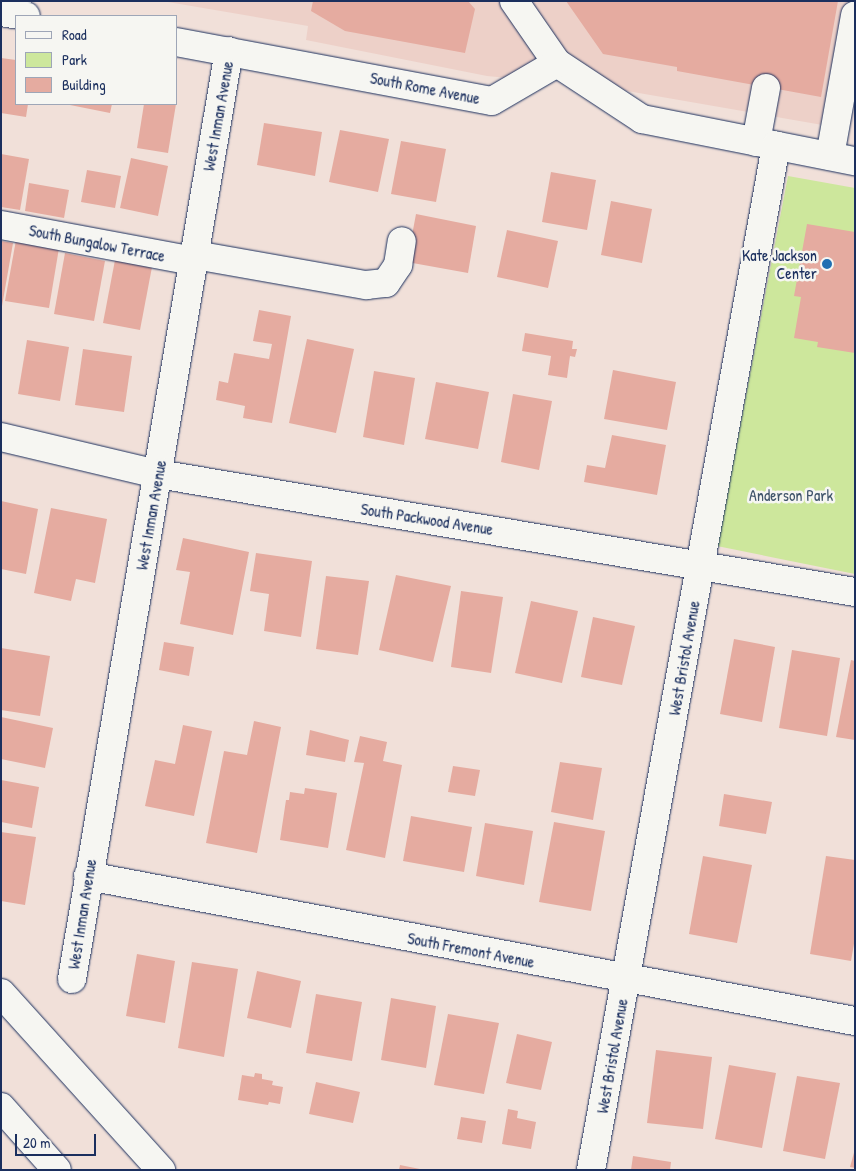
<!DOCTYPE html>
<html>
<head>
<meta charset="utf-8">
<style>
	body { margin:0 }
	#map { position:relative; width:856px; height:1171px; overflow:hidden; background:#f1e0d9; font-family:"Patrick Hand",sans-serif }
	div>[style] { position:absolute }
	.built>* { inset:0; background:#edd0c8 }
	.green>* { inset:0; background:#cde79c }
	.building>* { inset:0; background:#e5aba0 }
	.roads { filter:drop-shadow(0 0 1px #1b2f5e) drop-shadow(0 0 1px #1b2f5e) }
	.minor>* { height:28px; margin:-14px; padding:0 14px; transform-origin:14px; border-radius:14px; background:#f6f6f2 }
	.highway>* { height:28px; margin:-14px; padding:0 14px; transform-origin:14px; border-radius:14px; background:#f6f6f2 }
	.dots>* { width:14px; height:14px; translate:-50% -50%; box-sizing:border-box; border:2px solid #f6f6f2; border-radius:50% }
	span { translate:-50% -50%; white-space:nowrap; text-align:center; line-height:1.15; -webkit-text-stroke:5px #f6f6f2; paint-order:stroke }
	.street-label { font-size:16px; color:#1b2f5e }
	.poi-label { font-size:16px; color:#1b2f5e }
	.right { translate:-100% -50%; text-align:right }
	.park-label { font-size:16px; color:#3f546a }
	.frame { position:absolute; inset:0; border:2px solid #1b2f5e; pointer-events:none }
	.legend { position:absolute; left:15px; top:15px; width:162px; height:90px; box-sizing:border-box; background:#f6f6f2; border:1px solid #9ea6b7; margin:0; padding:6px 9px; list-style:none; font-size:15px; color:#1b2f5e }
	.legend li { display:flex; align-items:center; gap:10px; height:25px }
	.legend b { width:25px; border:1px solid #9ea6b7 }
	.scale { position:absolute; left:15px; top:1134px; width:81px; height:22px; box-sizing:border-box; border:2px solid #1b2f5e; border-top:0; padding-left:6px; font-size:15px; line-height:18px; white-space:nowrap; color:#1b2f5e; -webkit-text-stroke:4px #f6f6f2; paint-order:stroke }
</style>
</head>
<body>
<div id="map">
	<div class="built">
		<div style="clip-path:polygon(162px 1px,855px 1px,855px 9px,834px 127px,610px 88px,592px 75px,527px 64px,517px 79px,487px 76px,306px 40px,308px 26px)"></div>
	</div>
	<div class="green">
		<div style="clip-path:polygon(788px 176px,855px 188px,855px 574px,717px 546px)"></div>
	</div>
	<div class="building">
		<div style="clip-path:polygon(313px 1px,468px 1px,475px 9px,465px 53px,345px 31px,311px 11px)"></div>
		<div style="clip-path:polygon(566px 1px,838px 1px,821px 97px,677px 71px,677px 67px,603px 54px)"></div>
		<div style="clip-path:polygon(1px 58px,16px 60px,16px 104px,28px 104px,26px 117px,1px 113px)"></div>
		<div style="clip-path:polygon(65px 104px,112px 104px,110px 113px)"></div>
		<div style="clip-path:polygon(144px 104px,176px 104px,168px 153px,137px 148px)"></div>
		<div style="clip-path:polygon(264px 123px,322px 132px,315px 176px,257px 165px)"></div>
		<div style="clip-path:polygon(340px 130px,389px 139px,378px 192px,329px 182px)"></div>
		<div style="clip-path:polygon(401px 141px,446px 149px,436px 202px,391px 194px)"></div>
		<div style="clip-path:polygon(1px 154px,29px 159px,20px 210px,1px 207px)"></div>
		<div style="clip-path:polygon(131px 158px,168px 166px,158px 216px,120px 208px)"></div>
		<div style="clip-path:polygon(87px 170px,121px 176px,115px 208px,81px 202px)"></div>
		<div style="clip-path:polygon(551px 172px,596px 180px,587px 230px,542px 222px)"></div>
		<div style="clip-path:polygon(29px 183px,69px 190px,64px 218px,25px 211px)"></div>
		<div style="clip-path:polygon(611px 201px,652px 209px,642px 263px,601px 255px)"></div>
		<div style="clip-path:polygon(416px 214px,476px 226px,468px 273px,407px 262px)"></div>
		<div style="clip-path:polygon(807px 224px,855px 232px,855px 353px,817px 347px,818px 342px,794px 338px,801px 297px,794px 296px)"></div>
		<div style="clip-path:polygon(507px 230px,558px 241px,548px 288px,497px 277px)"></div>
		<div style="clip-path:polygon(16px 240px,59px 248px,49px 308px,5px 301px)"></div>
		<div style="clip-path:polygon(1px 241px,13px 243px,2px 306px,1px 306px)"></div>
		<div style="clip-path:polygon(65px 253px,105px 261px,94px 321px,54px 314px)"></div>
		<div style="clip-path:polygon(115px 260px,152px 267px,140px 330px,103px 323px)"></div>
		<div style="clip-path:polygon(259px 310px,291px 316px,272px 423px,243px 418px,245px 406px,216px 400px,219px 381px,228px 383px,234px 353px,269px 359px,272px 344px,253px 341px)"></div>
		<div style="clip-path:polygon(525px 333px,573px 341px,572px 349px,577px 349px,575px 357px,570px 356px,567px 378px,548px 375px,551px 356px,522px 351px)"></div>
		<div style="clip-path:polygon(307px 339px,354px 349px,336px 433px,289px 423px)"></div>
		<div style="clip-path:polygon(27px 340px,69px 347px,60px 401px,18px 394px)"></div>
		<div style="clip-path:polygon(83px 349px,132px 356px,124px 412px,75px 405px)"></div>
		<div style="clip-path:polygon(613px 370px,676px 382px,667px 430px,604px 419px)"></div>
		<div style="clip-path:polygon(374px 371px,415px 378px,404px 445px,363px 437px)"></div>
		<div style="clip-path:polygon(436px 382px,489px 392px,478px 449px,425px 439px)"></div>
		<div style="clip-path:polygon(513px 394px,552px 401px,539px 470px,501px 462px)"></div>
		<div style="clip-path:polygon(612px 435px,666px 445px,657px 495px,584px 482px,587px 465px,605px 468px)"></div>
		<div style="clip-path:polygon(1px 501px,38px 509px,26px 574px,1px 569px)"></div>
		<div style="clip-path:polygon(51px 508px,107px 519px,95px 583px,76px 579px,71px 601px,34px 593px)"></div>
		<div style="clip-path:polygon(183px 538px,249px 552px,233px 635px,180px 624px,190px 572px,176px 570px)"></div>
		<div style="clip-path:polygon(256px 553px,312px 561px,301px 637px,264px 631px,269px 594px,250px 591px)"></div>
		<div style="clip-path:polygon(396px 575px,451px 586px,433px 662px,379px 650px)"></div>
		<div style="clip-path:polygon(326px 576px,369px 581px,358px 655px,316px 649px)"></div>
		<div style="clip-path:polygon(461px 591px,503px 597px,491px 673px,451px 667px)"></div>
		<div style="clip-path:polygon(531px 601px,578px 611px,562px 683px,515px 673px)"></div>
		<div style="clip-path:polygon(593px 617px,635px 626px,622px 685px,581px 677px)"></div>
		<div style="clip-path:polygon(734px 639px,775px 647px,762px 722px,720px 714px)"></div>
		<div style="clip-path:polygon(164px 642px,194px 647px,189px 676px,159px 670px)"></div>
		<div style="clip-path:polygon(1px 648px,50px 656px,40px 716px,1px 710px)"></div>
		<div style="clip-path:polygon(792px 650px,840px 658px,827px 736px,779px 728px)"></div>
		<div style="clip-path:polygon(851px 660px,855px 661px,855px 740px,836px 737px)"></div>
		<div style="clip-path:polygon(1px 717px,53px 728px,45px 768px,1px 759px)"></div>
		<div style="clip-path:polygon(254px 721px,281px 727px,257px 853px,206px 843px,224px 751px,247px 755px)"></div>
		<div style="clip-path:polygon(183px 725px,212px 731px,194px 816px,145px 806px,155px 760px,175px 764px)"></div>
		<div style="clip-path:polygon(310px 730px,349px 740px,345px 762px,306px 755px)"></div>
		<div style="clip-path:polygon(360px 736px,387px 742px,383px 761px,402px 765px,385px 858px,346px 850px,364px 763px,354px 762px)"></div>
		<div style="clip-path:polygon(560px 762px,602px 768px,593px 820px,551px 812px)"></div>
		<div style="clip-path:polygon(453px 766px,480px 770px,475px 796px,448px 792px)"></div>
		<div style="clip-path:polygon(1px 780px,39px 787px,32px 828px,1px 822px)"></div>
		<div style="clip-path:polygon(305px 788px,337px 793px,328px 848px,280px 840px,286px 800px,289px 800px,290px 792px,304px 794px)"></div>
		<div style="clip-path:polygon(724px 794px,772px 802px,766px 834px,719px 826px)"></div>
		<div style="clip-path:polygon(411px 816px,472px 827px,464px 872px,403px 861px)"></div>
		<div style="clip-path:polygon(554px 822px,605px 831px,591px 911px,539px 902px)"></div>
		<div style="clip-path:polygon(485px 823px,533px 831px,524px 885px,476px 876px)"></div>
		<div style="clip-path:polygon(1px 832px,36px 837px,25px 905px,1px 901px)"></div>
		<div style="clip-path:polygon(703px 856px,752px 865px,737px 943px,689px 934px)"></div>
		<div style="clip-path:polygon(826px 856px,855px 860px,855px 938px,851px 961px,810px 954px)"></div>
		<div style="clip-path:polygon(137px 954px,175px 961px,165px 1023px,126px 1016px)"></div>
		<div style="clip-path:polygon(192px 962px,238px 969px,224px 1057px,178px 1048px)"></div>
		<div style="clip-path:polygon(257px 971px,301px 981px,291px 1028px,247px 1018px)"></div>
		<div style="clip-path:polygon(316px 994px,362px 1002px,352px 1061px,306px 1053px)"></div>
		<div style="clip-path:polygon(391px 998px,436px 1006px,426px 1068px,381px 1060px)"></div>
		<div style="clip-path:polygon(448px 1014px,499px 1023px,484px 1094px,434px 1085px)"></div>
		<div style="clip-path:polygon(517px 1034px,552px 1042px,541px 1090px,506px 1083px)"></div>
		<div style="clip-path:polygon(656px 1050px,712px 1057px,703px 1129px,647px 1123px)"></div>
		<div style="clip-path:polygon(729px 1065px,776px 1073px,762px 1148px,715px 1139px)"></div>
		<div style="clip-path:polygon(255px 1073px,262px 1074px,262px 1079px,273px 1081px,272px 1085px,283px 1087px,280px 1104px,269px 1102px,268px 1105px,238px 1100px,242px 1075px,254px 1077px)"></div>
		<div style="clip-path:polygon(797px 1076px,840px 1083px,825px 1159px,783px 1151px)"></div>
		<div style="clip-path:polygon(316px 1082px,360px 1092px,353px 1123px,309px 1114px)"></div>
		<div style="clip-path:polygon(508px 1109px,518px 1111px,517px 1118px,536px 1122px,531px 1149px,502px 1144px)"></div>
		<div style="clip-path:polygon(461px 1117px,486px 1121px,482px 1143px,457px 1139px)"></div>
		<div style="clip-path:polygon(855px 1149px,855px 1168px,850px 1167px)"></div>
		<div style="clip-path:polygon(633px 1156px,671px 1162px,670px 1170px,631px 1170px)"></div>
		<div style="clip-path:polygon(400px 1165px,420px 1169px,420px 1170px,399px 1170px)"></div>
	</div>
	<div class="roads">
		<div class="minor">
			<div style="left:514px;top:1px;width:75px;rotate:55.3deg"></div>
			<div style="left:557px;top:63px;width:102px;rotate:33.4deg"></div>
			<div style="left:642px;top:119px;width:217px;rotate:11.2deg"></div>
			<div style="left:1px;top:12px;width:25px;rotate:9deg"></div>
			<div style="left:176px;top:42px;width:321px;rotate:10.6deg"></div>
			<div style="left:492px;top:101px;width:75px;rotate:-30.3deg"></div>
			<div style="left:756px;top:142px;width:55px;rotate:-79.5deg"></div>
			<div style="left:830px;top:156px;width:143px;rotate:-79.9deg"></div>
			<div style="left:1px;top:225px;width:195px;rotate:10.6deg"></div>
			<div style="left:195px;top:255px;width:174px;rotate:10deg"></div>
			<div style="left:366px;top:285px;width:20px;rotate:-6deg"></div>
			<div style="left:386px;top:283px;width:22px;rotate:-56deg"></div>
			<div style="left:398px;top:265px;width:24px;rotate:-81deg"></div>
			<div style="left:1px;top:437px;width:161px;rotate:13.3deg"></div>
			<div style="left:158px;top:474px;width:707px;rotate:9.61deg"></div>
			<div style="left:88px;top:876px;width:781px;rotate:10.71deg"></div>
			<div style="left:72px;top:979px;width:941px;rotate:-80.4deg"></div>
			<div style="left:591px;top:1170px;width:1041px;rotate:-79.76deg"></div>
		</div>
		<div class="highway">
			<div style="left:1px;top:993px;width:239px;rotate:47.9deg"></div>
			<div style="left:1px;top:1107px;width:84px;rotate:48.4deg"></div>
		</div>
	</div>
	<div class="dots">
		<div style="left:827px;top:264px;background:#1f6fb2"></div>
	</div>
	<div class="street-label">
		<span style="left:425px;top:88px;rotate:11deg">South Rome Avenue</span>
		<span style="left:218px;top:116px;rotate:-80deg">West Inman Avenue</span>
		<span style="left:97px;top:243px;rotate:11deg">South Bungalow Terrace</span>
		<span style="left:151px;top:515px;rotate:-80deg">West Inman Avenue</span>
		<span style="left:427px;top:519px;rotate:9deg">South Packwood Avenue</span>
		<span style="left:684px;top:658px;rotate:-80deg">West Bristol Avenue</span>
		<span style="left:82px;top:914px;rotate:-81deg">West Inman Avenue</span>
		<span style="left:471px;top:950px;rotate:11deg">South Fremont Avenue</span>
		<span style="left:612px;top:1056px;rotate:-80deg">West Bristol Avenue</span>
	</div>
	<div class="poi-label">
		<span class="right" style="left:817px;top:264px">Kate Jackson<br>Center</span>
	</div>
	<div class="park-label">
		<span style="left:791px;top:495px">Anderson Park</span>
	</div>
	<div class="frame"></div>
	<ul class="legend">
	<li><b style="height:6px;background:#f6f6f2"></b>Road</li>
	<li><b style="height:14px;background:#cde79c"></b>Park</li>
	<li><b style="height:14px;background:#e5aba0"></b>Building</li>
	</ul>
	<div class="scale">20 m</div>
</div>
</body>
</html>
